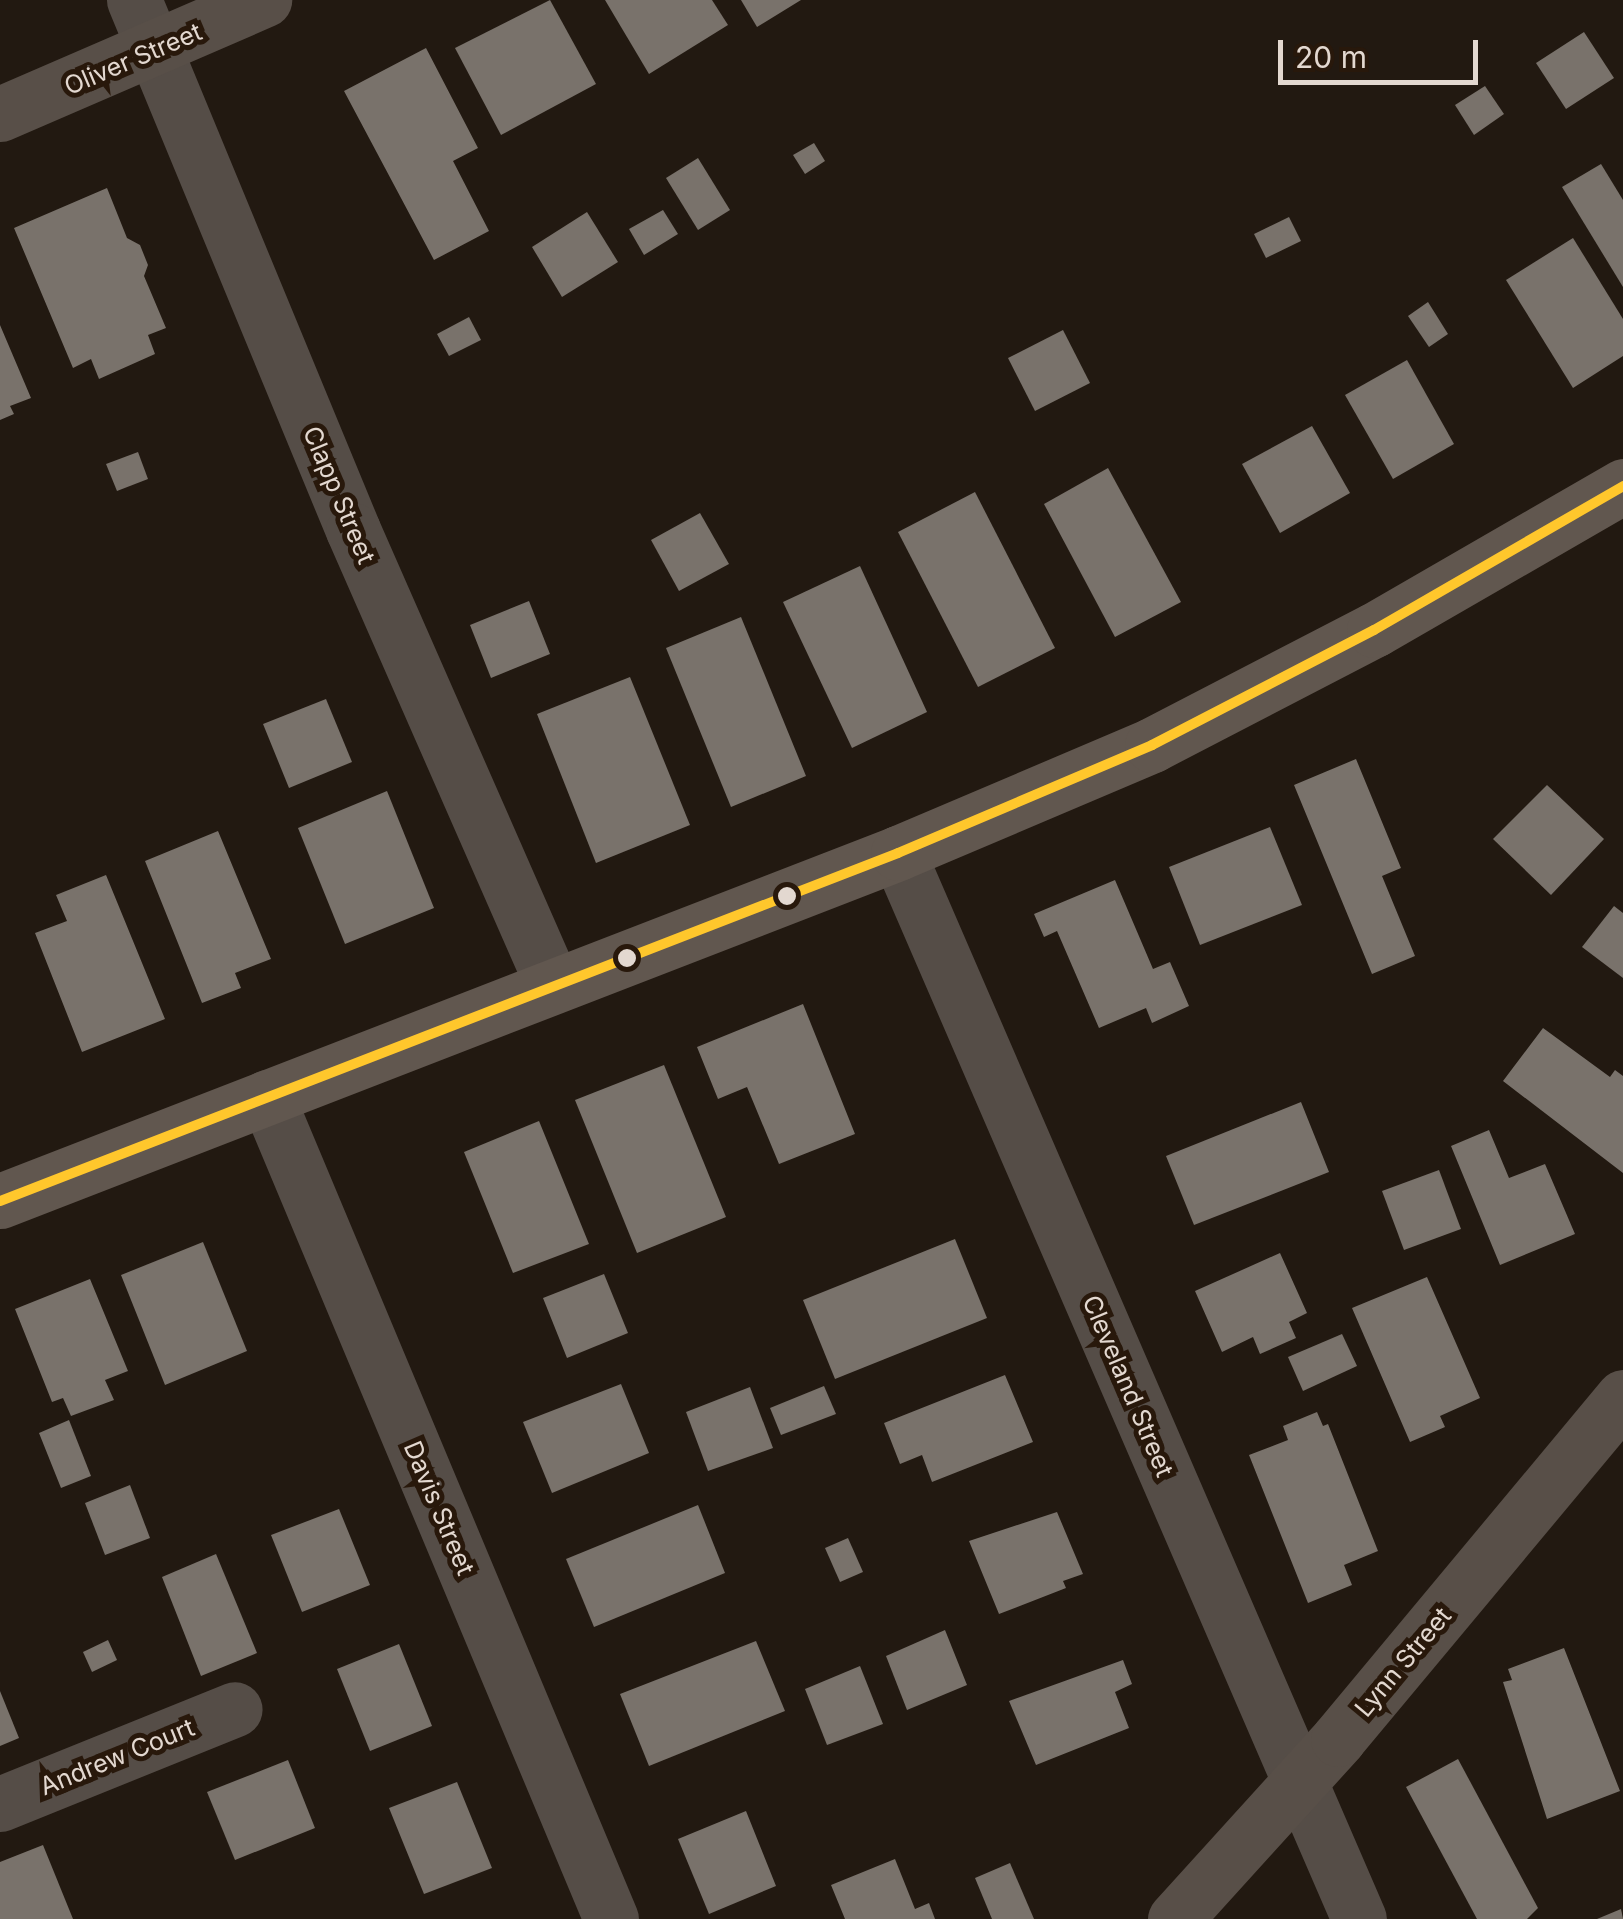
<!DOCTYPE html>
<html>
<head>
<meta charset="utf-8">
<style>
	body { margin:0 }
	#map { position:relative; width:1623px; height:1919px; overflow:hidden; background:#221911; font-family:Inter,sans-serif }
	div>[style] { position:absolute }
	.building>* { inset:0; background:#79726b }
	.street>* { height:55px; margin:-27.5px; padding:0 27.5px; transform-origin:27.5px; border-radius:27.5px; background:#554d47 }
	.secondary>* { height:55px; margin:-27.5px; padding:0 27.5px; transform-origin:27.5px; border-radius:27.5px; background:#584f48 }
	.primary>* { height:55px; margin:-27.5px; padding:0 27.5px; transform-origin:27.5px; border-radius:27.5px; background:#61574f }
	.bus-1>* { height:10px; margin:-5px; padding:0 5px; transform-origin:5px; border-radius:5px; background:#ffc72c }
	.dots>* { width:28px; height:28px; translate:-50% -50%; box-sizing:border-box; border:5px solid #28180b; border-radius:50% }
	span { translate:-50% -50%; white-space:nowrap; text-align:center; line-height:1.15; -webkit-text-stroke:10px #28180b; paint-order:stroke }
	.street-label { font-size:25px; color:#e3d8d0 }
	.scale { position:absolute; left:1278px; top:40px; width:200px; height:45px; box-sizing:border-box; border:5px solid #e3d8d0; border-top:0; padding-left:12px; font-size:30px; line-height:35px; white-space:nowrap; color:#e3d8d0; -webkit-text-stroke:8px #28180b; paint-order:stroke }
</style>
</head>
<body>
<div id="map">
	<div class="building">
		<div style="clip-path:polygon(550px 0,596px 84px,501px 135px,455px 48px)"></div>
		<div style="clip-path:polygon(605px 0,712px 0,728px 25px,649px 74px)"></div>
		<div style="clip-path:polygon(741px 0,801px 0,757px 27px)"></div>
		<div style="clip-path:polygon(1584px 32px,1614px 78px,1566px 109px,1536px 63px)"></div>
		<div style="clip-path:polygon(426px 48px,478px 148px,453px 161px,489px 231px,434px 260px,344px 91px)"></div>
		<div style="clip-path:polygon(1485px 86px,1504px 114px,1474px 135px,1455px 105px)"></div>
		<div style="clip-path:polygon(814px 143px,825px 161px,805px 174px,793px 155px)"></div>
		<div style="clip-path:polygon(698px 158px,730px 210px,698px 230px,666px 178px)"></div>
		<div style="clip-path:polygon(1601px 164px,1623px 200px,1623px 287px,1562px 187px)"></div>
		<div style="clip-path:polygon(107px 188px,127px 238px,140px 245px,148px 265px,144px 276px,166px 328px,148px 335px,155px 354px,99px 379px,91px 359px,73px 368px,14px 228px)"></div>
		<div style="clip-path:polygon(663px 210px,678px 234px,644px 255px,629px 229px)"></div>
		<div style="clip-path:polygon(587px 212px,618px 262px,562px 297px,532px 247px)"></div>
		<div style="clip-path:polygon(1289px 217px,1301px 241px,1266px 258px,1254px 234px)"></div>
		<div style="clip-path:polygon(1573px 238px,1623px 319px,1623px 356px,1573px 388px,1506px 280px)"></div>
		<div style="clip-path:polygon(1428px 302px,1448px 334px,1429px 347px,1408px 316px)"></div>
		<div style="clip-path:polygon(469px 317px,481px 340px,449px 356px,437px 334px)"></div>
		<div style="clip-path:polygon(0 325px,31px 398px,10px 406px,14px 414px,0 420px)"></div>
		<div style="clip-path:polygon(1063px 330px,1090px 383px,1035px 411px,1008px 358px)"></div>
		<div style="clip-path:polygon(1407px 360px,1454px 444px,1393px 479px,1345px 395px)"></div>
		<div style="clip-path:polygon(1312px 426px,1350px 493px,1280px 533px,1242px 464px)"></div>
		<div style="clip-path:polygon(138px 452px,148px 479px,117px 491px,106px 464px)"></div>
		<div style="clip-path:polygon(1108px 468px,1181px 602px,1115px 637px,1044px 504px)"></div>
		<div style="clip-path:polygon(975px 492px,1055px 648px,978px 687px,898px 532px)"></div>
		<div style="clip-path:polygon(700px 513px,729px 564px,679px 591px,651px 540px)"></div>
		<div style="clip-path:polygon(860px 566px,927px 712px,852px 748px,783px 602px)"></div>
		<div style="clip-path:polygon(529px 601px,550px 654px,491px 678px,470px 625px)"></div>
		<div style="clip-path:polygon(741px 617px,806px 776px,731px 807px,666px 648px)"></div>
		<div style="clip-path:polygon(630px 677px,690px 825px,596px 863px,537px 714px)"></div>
		<div style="clip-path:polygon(326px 699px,352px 762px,289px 788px,263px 724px)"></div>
		<div style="clip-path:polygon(1356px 759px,1401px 868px,1382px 876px,1415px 956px,1372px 974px,1294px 785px)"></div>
		<div style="clip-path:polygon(1547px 785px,1604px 839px,1551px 895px,1493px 839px)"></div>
		<div style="clip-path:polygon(387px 791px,434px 908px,345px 944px,298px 828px)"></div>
		<div style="clip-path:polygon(1270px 827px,1302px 905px,1200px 945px,1169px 867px)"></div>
		<div style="clip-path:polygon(218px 831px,271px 959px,235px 973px,241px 988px,202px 1003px,145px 861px)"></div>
		<div style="clip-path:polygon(106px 875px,165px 1019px,82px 1052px,35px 933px,67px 921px,56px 895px)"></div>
		<div style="clip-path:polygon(1115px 880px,1153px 969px,1170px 962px,1189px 1006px,1152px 1023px,1146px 1008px,1099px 1028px,1057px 931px,1044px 937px,1034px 914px)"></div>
		<div style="clip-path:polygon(1614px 906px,1623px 913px,1623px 978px,1582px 947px)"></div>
		<div style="clip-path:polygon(803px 1004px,855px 1134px,779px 1164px,747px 1087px,718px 1099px,697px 1047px)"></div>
		<div style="clip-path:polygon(1543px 1028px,1610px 1077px,1615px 1070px,1623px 1076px,1623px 1173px,1503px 1081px)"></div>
		<div style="clip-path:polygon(664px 1065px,726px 1217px,637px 1253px,575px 1100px)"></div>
		<div style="clip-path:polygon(1301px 1102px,1329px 1172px,1194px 1225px,1166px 1156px)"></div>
		<div style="clip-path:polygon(539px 1121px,589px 1244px,513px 1273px,464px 1152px)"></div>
		<div style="clip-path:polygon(1489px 1130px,1509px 1178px,1545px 1164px,1575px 1234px,1500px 1265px,1451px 1146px)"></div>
		<div style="clip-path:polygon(1439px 1170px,1461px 1229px,1404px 1250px,1382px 1191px)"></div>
		<div style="clip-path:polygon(955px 1239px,987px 1318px,835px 1379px,803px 1300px)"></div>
		<div style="clip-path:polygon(203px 1242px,247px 1351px,165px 1385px,121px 1275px)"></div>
		<div style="clip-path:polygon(1280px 1253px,1307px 1313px,1289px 1322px,1296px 1338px,1260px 1354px,1253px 1337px,1222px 1352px,1195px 1291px)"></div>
		<div style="clip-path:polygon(604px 1274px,628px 1333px,567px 1358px,543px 1298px)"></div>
		<div style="clip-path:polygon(1427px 1277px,1480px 1398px,1440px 1416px,1445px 1427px,1410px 1442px,1352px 1308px)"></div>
		<div style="clip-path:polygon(90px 1279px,128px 1371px,105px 1380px,114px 1400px,71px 1416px,63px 1398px,52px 1402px,15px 1309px)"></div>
		<div style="clip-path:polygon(1342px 1334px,1357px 1366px,1303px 1391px,1288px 1357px)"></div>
		<div style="clip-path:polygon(1005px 1375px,1033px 1442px,932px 1482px,922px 1455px,900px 1464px,884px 1423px)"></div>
		<div style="clip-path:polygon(621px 1384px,649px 1453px,552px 1493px,523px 1422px)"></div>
		<div style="clip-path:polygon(824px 1386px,836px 1414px,781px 1435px,770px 1408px)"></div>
		<div style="clip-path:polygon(750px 1387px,773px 1448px,708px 1471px,686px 1412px)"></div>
		<div style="clip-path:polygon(1317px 1412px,1323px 1426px,1328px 1424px,1378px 1551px,1344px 1565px,1352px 1585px,1308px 1603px,1249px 1455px,1288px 1440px,1283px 1426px)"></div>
		<div style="clip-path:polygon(69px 1420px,91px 1476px,61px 1488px,39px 1433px)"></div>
		<div style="clip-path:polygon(130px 1485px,150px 1538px,105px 1555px,85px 1503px)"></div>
		<div style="clip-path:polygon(698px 1505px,725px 1573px,594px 1627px,566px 1559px)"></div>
		<div style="clip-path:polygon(339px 1509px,370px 1585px,302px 1612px,271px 1535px)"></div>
		<div style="clip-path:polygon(1057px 1512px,1083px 1574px,1063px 1581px,1066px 1588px,999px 1614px,969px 1541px)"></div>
		<div style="clip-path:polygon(848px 1538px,863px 1572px,840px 1582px,825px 1548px)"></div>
		<div style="clip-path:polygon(216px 1554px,257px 1653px,201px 1676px,162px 1577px)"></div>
		<div style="clip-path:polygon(945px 1630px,967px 1685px,907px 1710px,886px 1656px)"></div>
		<div style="clip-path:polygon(108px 1640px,117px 1660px,92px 1672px,83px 1652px)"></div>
		<div style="clip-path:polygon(756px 1641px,785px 1711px,649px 1766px,620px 1694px)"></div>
		<div style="clip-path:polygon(399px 1644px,432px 1726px,370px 1751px,337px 1669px)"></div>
		<div style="clip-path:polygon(1564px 1648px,1620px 1791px,1547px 1819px,1503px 1682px,1512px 1680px,1508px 1669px)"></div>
		<div style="clip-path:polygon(1123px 1660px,1132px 1684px,1115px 1692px,1129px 1728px,1036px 1765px,1009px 1701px)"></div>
		<div style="clip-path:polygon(860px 1666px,883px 1724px,827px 1745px,805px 1689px)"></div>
		<div style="clip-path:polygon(0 1691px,19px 1738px,0 1746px)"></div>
		<div style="clip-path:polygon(1458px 1759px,1538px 1908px,1527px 1919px,1477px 1919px,1406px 1787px)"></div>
		<div style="clip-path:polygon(288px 1760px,315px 1828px,235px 1860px,207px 1792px)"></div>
		<div style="clip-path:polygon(457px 1782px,492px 1868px,424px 1894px,389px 1808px)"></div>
		<div style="clip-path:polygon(746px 1811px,776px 1886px,709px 1914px,678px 1839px)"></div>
		<div style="clip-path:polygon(43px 1845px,73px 1919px,0 1919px,0 1862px)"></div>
		<div style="clip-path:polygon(895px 1859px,915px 1909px,929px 1903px,935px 1919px,845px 1919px,831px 1885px)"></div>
		<div style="clip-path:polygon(1010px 1863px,1034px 1919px,992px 1919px,975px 1878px)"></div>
		<div style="clip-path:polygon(1621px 1909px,1623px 1919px,1597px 1919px)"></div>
	</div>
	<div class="street">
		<div style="left:134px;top:0;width:573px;rotate:67.55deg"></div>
		<div style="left:353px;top:530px;width:498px;rotate:66.3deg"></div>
		<div style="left:898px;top:853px;width:1161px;rotate:66.61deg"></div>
		<div style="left:267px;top:1097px;width:891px;rotate:67.29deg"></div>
		<div style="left:0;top:1804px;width:253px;rotate:-22deg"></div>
	</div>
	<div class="secondary">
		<div style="left:0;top:114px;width:288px;rotate:-23.4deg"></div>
		<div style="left:1175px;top:1919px;width:243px;rotate:-47.8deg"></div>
		<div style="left:1338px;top:1739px;width:445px;rotate:-50.2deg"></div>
	</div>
	<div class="primary">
		<div style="left:0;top:1201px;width:963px;rotate:-21.18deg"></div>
		<div style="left:898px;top:853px;width:276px;rotate:-23deg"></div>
		<div style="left:1152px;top:745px;width:250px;rotate:-27.4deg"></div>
		<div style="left:1374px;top:630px;width:288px;rotate:-30deg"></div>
	</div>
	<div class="bus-1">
		<div style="left:0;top:1201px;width:963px;rotate:-21.18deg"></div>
		<div style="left:898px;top:853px;width:276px;rotate:-23deg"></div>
		<div style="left:1152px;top:745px;width:250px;rotate:-27.4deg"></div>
		<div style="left:1374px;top:630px;width:288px;rotate:-30deg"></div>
	</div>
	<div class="dots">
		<div style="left:787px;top:896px;background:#e3d8d0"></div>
		<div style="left:627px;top:958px;background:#e3d8d0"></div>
	</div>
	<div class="street-label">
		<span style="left:133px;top:59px;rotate:-23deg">Oliver Street</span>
		<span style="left:339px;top:495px;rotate:67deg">Clapp Street</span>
		<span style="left:1128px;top:1386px;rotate:67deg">Cleveland Street</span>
		<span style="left:439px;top:1508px;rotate:67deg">Davis Street</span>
		<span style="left:1403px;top:1662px;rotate:-50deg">Lynn Street</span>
		<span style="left:117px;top:1757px;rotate:-22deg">Andrew Court</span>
	</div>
	<div class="scale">20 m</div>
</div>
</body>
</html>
